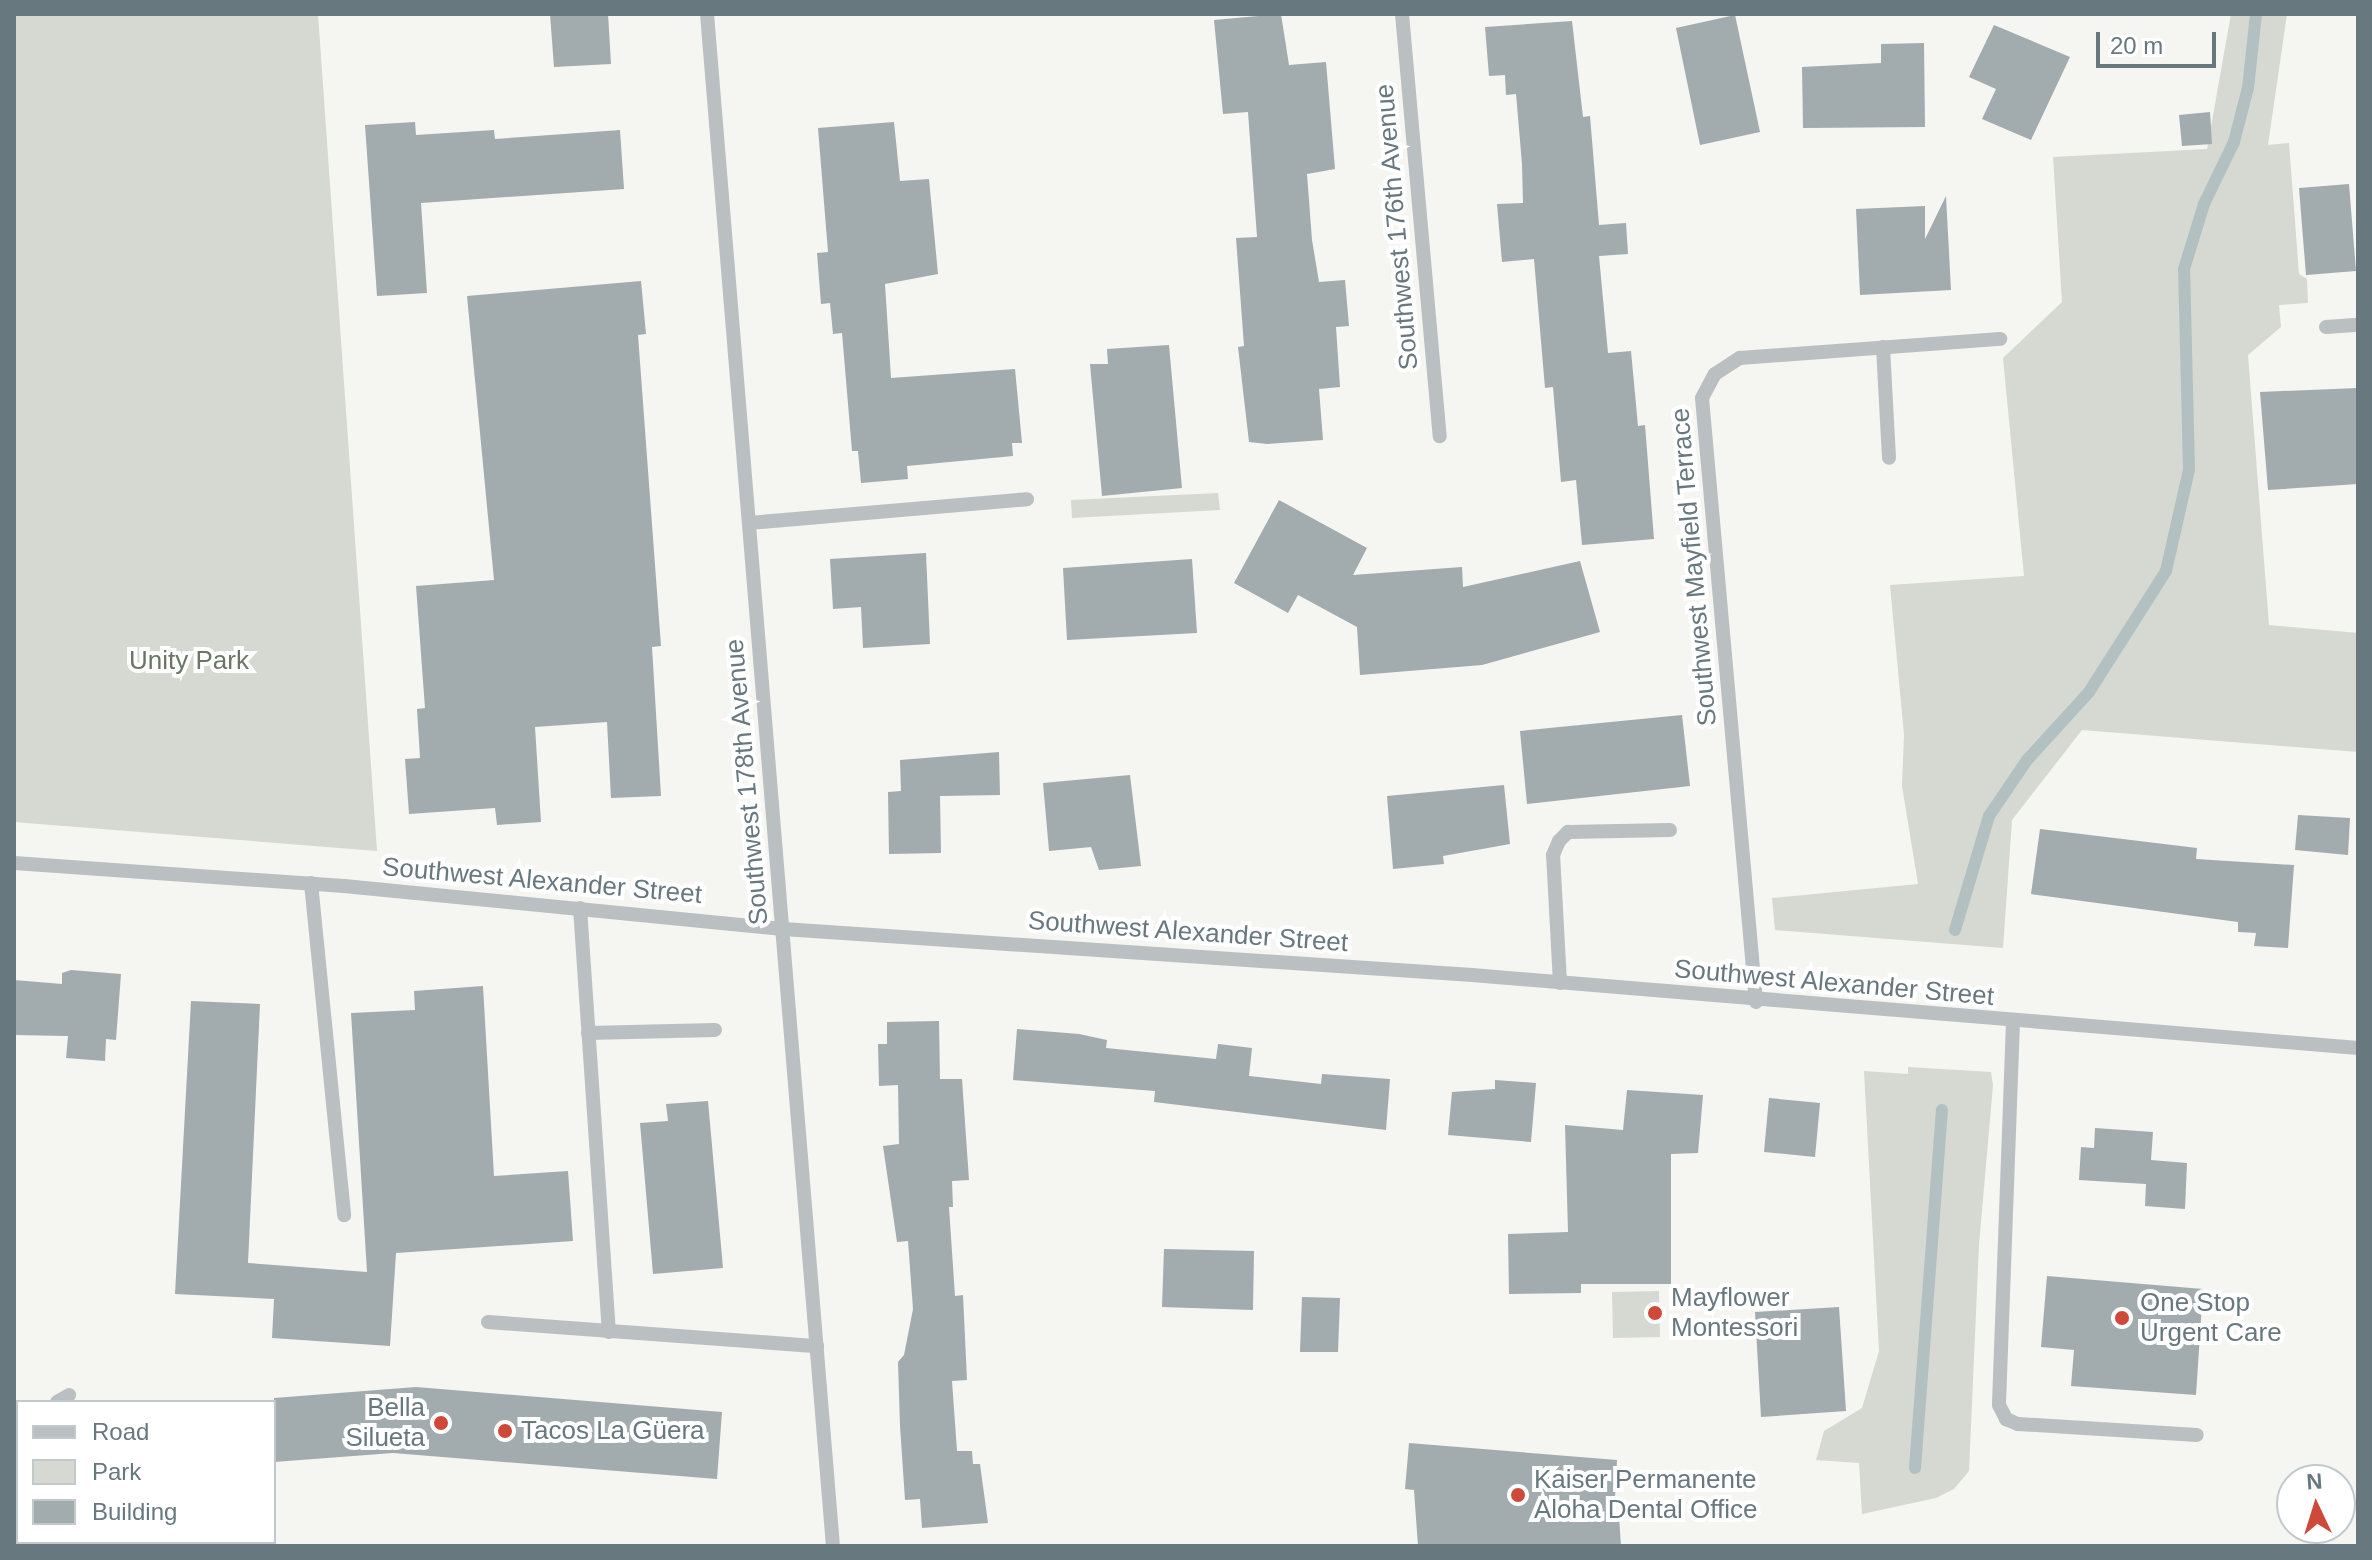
<!DOCTYPE html>
<html>
<head>
<meta charset="utf-8">
<style>
	body { margin:0 }
	#map { position:relative; width:2372px; height:1560px; overflow:hidden; background:#f5f5f2; font-family:Arial,sans-serif }
	div>[style] { position:absolute }
	.green>* { inset:0; background:#d5d9d2 }
	.stream>* { height:12px; margin:-6px; padding:0 6px; transform-origin:6px; border-radius:6px; background:#b3c0c2 }
	.building>* { inset:0; background:#a2abae }
	.minor>* { height:14px; margin:-7px; padding:0 7px; transform-origin:7px; border-radius:7px; background:#babfc1 }
	.dots>* { width:22px; height:22px; translate:-50% -50%; box-sizing:border-box; border:4px solid #fff; border-radius:50% }
	span { translate:-50% -50%; white-space:nowrap; text-align:center; line-height:1.15; -webkit-text-stroke:8px #fff; paint-order:stroke }
	.street-label { font-size:26px; color:#67787f }
	.park-label { font-size:26px; color:#6b7765 }
	.poi-label { font-size:26px; color:#67787f }
	.left { translate:0 -50%; text-align:left }
	.right { translate:-100% -50%; text-align:right }
	.frame { position:absolute; inset:0; border:16px solid #67787f; pointer-events:none }
	.legend { position:absolute; left:16px; top:1400px; width:260px; height:144px; box-sizing:border-box; background:#fff; border:2px solid #c2c9cc; margin:0; padding:10px 14px; list-style:none; font-size:24px; color:#67787f }
	.legend li { display:flex; align-items:center; gap:16px; height:40px }
	.legend b { width:40px; border:2px solid #c2c9cc }
	.north { position:absolute; left:2276px; top:1464px; width:80px; height:80px; box-sizing:border-box; background:#fff; border:2px solid #c2c9cc; border-radius:50%; rotate:356deg; font-size:22px; font-weight:700; line-height:32px; text-align:center; color:#67787f }
	.north::after { content:''; display:block; margin:auto; width:28px; height:36px; background:#ce4939; clip-path:polygon(50% 0,100% 100%,50% 72%,0 100%) }
	.scale { position:absolute; left:2096px; top:32px; width:120px; height:36px; box-sizing:border-box; border:4px solid #67787f; border-top:0; padding-left:10px; font-size:24px; line-height:28px; white-space:nowrap; color:#67787f; -webkit-text-stroke:6px #fff; paint-order:stroke }
</style>
</head>
<body>
<div id="map">
	<div class="green">
		<div style="clip-path:polygon(14px 14px,318px 14px,377px 851px,14px 822px)"></div>
		<div style="clip-path:polygon(2231px 14px,2287px 14px,2268px 145px,2289px 143px,2299px 274px,2307px 279px,2308px 303px,2279px 305px,2281px 327px,2248px 355px,2269px 625px,2358px 633px,2358px 752px,2082px 730px,2012px 820px,2003px 948px,1775px 930px,1772px 898px,1918px 884px,1902px 786px,1904px 735px,1890px 585px,2024px 576px,2003px 358px,2062px 302px,2053px 157px,2207px 149px)"></div>
		<div style="clip-path:polygon(1218px 493px,1220px 510px,1072px 518px,1071px 500px)"></div>
		<div style="clip-path:polygon(1908px 1067px,1991px 1072px,1993px 1085px,1979px 1245px,1969px 1471px,1954px 1489px,1936px 1498px,1862px 1514px,1859px 1463px,1816px 1460px,1824px 1431px,1862px 1408px,1879px 1351px,1864px 1071px,1908px 1074px)"></div>
		<div style="clip-path:polygon(1659px 1291px,1660px 1337px,1613px 1338px,1612px 1292px)"></div>
	</div>
	<div class="stream">
		<div style="left:1955px;top:930px;width:119px;rotate:-73.4deg"></div>
		<div style="left:1989px;top:816px;width:68px;rotate:-55.8deg"></div>
		<div style="left:2027px;top:760px;width:92px;rotate:-47.6deg"></div>
		<div style="left:2089px;top:692px;width:143px;rotate:-57.5deg"></div>
		<div style="left:2166px;top:571px;width:104px;rotate:-77.2deg"></div>
		<div style="left:2189px;top:470px;width:201px;rotate:-91.4deg"></div>
		<div style="left:2184px;top:269px;width:68px;rotate:-72.9deg"></div>
		<div style="left:2204px;top:204px;width:69px;rotate:-64.2deg"></div>
		<div style="left:2234px;top:142px;width:56px;rotate:-75.5deg"></div>
		<div style="left:2248px;top:88px;width:74px;rotate:-83.8deg"></div>
		<div style="left:1915px;top:1468px;width:359px;rotate:-85.7deg"></div>
	</div>
	<div class="building">
		<div style="clip-path:polygon(550px 14px,608px 14px,611px 64px,554px 67px)"></div>
		<div style="clip-path:polygon(1281px 14px,1289px 65px,1326px 62px,1335px 169px,1307px 174px,1312px 240px,1319px 282px,1345px 280px,1349px 326px,1336px 327px,1340px 387px,1319px 389px,1323px 440px,1267px 444px,1249px 442px,1238px 347px,1244px 346px,1236px 238px,1257px 237px,1248px 112px,1223px 114px,1214px 20px)"></div>
		<div style="clip-path:polygon(1735px 15px,1760px 132px,1700px 145px,1676px 28px)"></div>
		<div style="clip-path:polygon(1572px 21px,1583px 117px,1590px 116px,1599px 225px,1626px 223px,1628px 254px,1599px 256px,1608px 353px,1631px 351px,1638px 426px,1645px 425px,1654px 539px,1582px 545px,1576px 480px,1561px 482px,1553px 387px,1545px 388px,1534px 259px,1502px 262px,1497px 204px,1523px 203px,1522px 164px,1516px 94px,1506px 95px,1505px 75px,1489px 76px,1485px 27px)"></div>
		<div style="clip-path:polygon(1994px 25px,2070px 57px,2031px 140px,1982px 119px,1996px 89px,1969px 77px)"></div>
		<div style="clip-path:polygon(1924px 43px,1925px 127px,1803px 128px,1802px 67px,1881px 63px,1881px 44px)"></div>
		<div style="clip-path:polygon(2210px 112px,2212px 144px,2182px 146px,2179px 115px)"></div>
		<div style="clip-path:polygon(415px 122px,416px 135px,494px 130px,495px 139px,620px 130px,624px 189px,421px 203px,427px 293px,377px 296px,365px 125px)"></div>
		<div style="clip-path:polygon(894px 122px,900px 181px,929px 179px,938px 274px,885px 284px,891px 378px,1015px 369px,1022px 443px,1012px 443px,1013px 456px,907px 466px,908px 479px,861px 483px,858px 451px,852px 451px,842px 333px,833px 334px,830px 303px,821px 304px,817px 253px,828px 252px,818px 128px)"></div>
		<div style="clip-path:polygon(2349px 184px,2356px 271px,2306px 275px,2299px 188px)"></div>
		<div style="clip-path:polygon(1946px 196px,1951px 290px,1860px 295px,1856px 209px,1925px 206px,1925px 239px)"></div>
		<div style="clip-path:polygon(641px 281px,646px 334px,638px 335px,661px 646px,652px 647px,661px 796px,611px 798px,607px 722px,535px 727px,541px 822px,497px 825px,495px 808px,409px 814px,405px 759px,420px 758px,417px 709px,425px 708px,416px 586px,494px 580px,467px 296px)"></div>
		<div style="clip-path:polygon(1169px 345px,1182px 488px,1102px 496px,1090px 364px,1108px 364px,1107px 349px)"></div>
		<div style="clip-path:polygon(2358px 388px,2358px 484px,2268px 490px,2260px 392px)"></div>
		<div style="clip-path:polygon(1279px 500px,1367px 548px,1353px 575px,1462px 567px,1463px 587px,1580px 561px,1600px 632px,1482px 665px,1360px 675px,1357px 627px,1298px 595px,1288px 613px,1234px 583px)"></div>
		<div style="clip-path:polygon(926px 553px,930px 644px,863px 648px,861px 607px,833px 609px,830px 559px)"></div>
		<div style="clip-path:polygon(1192px 559px,1197px 633px,1067px 640px,1063px 568px)"></div>
		<div style="clip-path:polygon(1682px 715px,1690px 786px,1527px 804px,1520px 731px)"></div>
		<div style="clip-path:polygon(999px 752px,1000px 795px,940px 796px,941px 853px,889px 854px,888px 792px,901px 791px,900px 760px)"></div>
		<div style="clip-path:polygon(1130px 775px,1141px 866px,1099px 870px,1091px 847px,1049px 851px,1043px 783px)"></div>
		<div style="clip-path:polygon(1504px 785px,1510px 844px,1443px 856px,1444px 864px,1393px 869px,1387px 796px)"></div>
		<div style="clip-path:polygon(2298px 815px,2350px 818px,2348px 855px,2295px 850px)"></div>
		<div style="clip-path:polygon(2040px 829px,2197px 848px,2196px 859px,2294px 865px,2288px 948px,2254px 946px,2256px 933px,2238px 932px,2238px 922px,2031px 894px)"></div>
		<div style="clip-path:polygon(71px 970px,121px 974px,116px 1040px,106px 1039px,105px 1061px,66px 1058px,68px 1036px,14px 1035px,14px 980px,62px 984px,62px 973px)"></div>
		<div style="clip-path:polygon(483px 986px,494px 1176px,568px 1171px,573px 1241px,396px 1253px,390px 1346px,272px 1338px,274px 1299px,175px 1294px,191px 1001px,260px 1004px,248px 1263px,367px 1272px,351px 1013px,415px 1010px,414px 991px)"></div>
		<div style="clip-path:polygon(939px 1021px,940px 1079px,962px 1079px,969px 1180px,952px 1181px,953px 1207px,949px 1207px,955px 1296px,963px 1295px,967px 1380px,952px 1381px,957px 1451px,972px 1451px,973px 1464px,980px 1464px,988px 1523px,922px 1528px,920px 1499px,905px 1500px,900px 1426px,898px 1362px,904px 1355px,913px 1309px,908px 1241px,897px 1242px,883px 1146px,899px 1144px,898px 1085px,879px 1086px,878px 1044px,887px 1044px,887px 1022px)"></div>
		<div style="clip-path:polygon(1017px 1029px,1079px 1034px,1107px 1040px,1106px 1048px,1216px 1059px,1218px 1044px,1252px 1048px,1249px 1076px,1321px 1084px,1322px 1074px,1390px 1079px,1386px 1130px,1154px 1102px,1155px 1091px,1013px 1080px)"></div>
		<div style="clip-path:polygon(1495px 1080px,1536px 1083px,1531px 1142px,1448px 1135px,1452px 1092px,1495px 1089px)"></div>
		<div style="clip-path:polygon(1627px 1090px,1703px 1095px,1698px 1153px,1671px 1154px,1671px 1284px,1581px 1284px,1581px 1293px,1509px 1294px,1508px 1234px,1568px 1232px,1565px 1125px,1623px 1130px)"></div>
		<div style="clip-path:polygon(1769px 1098px,1820px 1103px,1815px 1157px,1764px 1152px)"></div>
		<div style="clip-path:polygon(708px 1101px,723px 1268px,653px 1274px,640px 1123px,668px 1121px,666px 1104px)"></div>
		<div style="clip-path:polygon(2095px 1128px,2153px 1132px,2151px 1160px,2187px 1163px,2185px 1209px,2145px 1206px,2146px 1184px,2079px 1180px,2081px 1147px,2094px 1148px)"></div>
		<div style="clip-path:polygon(1164px 1249px,1254px 1251px,1253px 1310px,1162px 1307px)"></div>
		<div style="clip-path:polygon(2047px 1276px,2203px 1289px,2196px 1395px,2071px 1386px,2074px 1350px,2041px 1347px)"></div>
		<div style="clip-path:polygon(1302px 1297px,1340px 1298px,1338px 1352px,1300px 1352px)"></div>
		<div style="clip-path:polygon(1839px 1307px,1846px 1411px,1761px 1417px,1755px 1312px)"></div>
		<div style="clip-path:polygon(416px 1387px,722px 1412px,717px 1479px,393px 1453px,274px 1462px,274px 1398px)"></div>
		<div style="clip-path:polygon(1409px 1443px,1617px 1460px,1614px 1516px,1619px 1516px,1621px 1546px,1418px 1546px,1414px 1490px,1405px 1489px)"></div>
	</div>
	<div class="minor">
		<div style="left:707px;top:14px;width:1537px;rotate:85.3deg"></div>
		<div style="left:1402px;top:14px;width:424px;rotate:84.9deg"></div>
		<div style="left:2326px;top:327px;width:32px;rotate:-4deg"></div>
		<div style="left:1883px;top:347px;width:111px;rotate:86.9deg"></div>
		<div style="left:749px;top:523px;width:279px;rotate:-4.9deg"></div>
		<div style="left:14px;top:863px;width:331px;rotate:4deg"></div>
		<div style="left:344px;top:886px;width:441px;rotate:5.6deg"></div>
		<div style="left:783px;top:929px;width:691px;rotate:3.82deg"></div>
		<div style="left:1472px;top:975px;width:889px;rotate:4.71deg"></div>
		<div style="left:311px;top:883px;width:334px;rotate:84.3deg"></div>
		<div style="left:580px;top:908px;width:425px;rotate:86.1deg"></div>
		<div style="left:1560px;top:983px;width:128px;rotate:-93.1deg"></div>
		<div style="left:1553px;top:855px;width:15px;rotate:-67deg"></div>
		<div style="left:1559px;top:841px;width:13px;rotate:-45deg"></div>
		<div style="left:1568px;top:832px;width:102px;rotate:-1.1deg"></div>
		<div style="left:1756px;top:1002px;width:606px;rotate:-95.11deg"></div>
		<div style="left:1702px;top:398px;width:27px;rotate:-62deg"></div>
		<div style="left:1715px;top:374px;width:30px;rotate:-33deg"></div>
		<div style="left:1740px;top:358px;width:261px;rotate:-4.2deg"></div>
		<div style="left:2013px;top:1022px;width:383px;rotate:92.1deg"></div>
		<div style="left:1999px;top:1405px;width:16px;rotate:63deg"></div>
		<div style="left:2006px;top:1419px;width:13px;rotate:23deg"></div>
		<div style="left:2018px;top:1424px;width:179px;rotate:3.5deg"></div>
		<div style="left:588px;top:1033px;width:127px;rotate:-1.4deg"></div>
		<div style="left:488px;top:1322px;width:330px;rotate:4.2deg"></div>
		<div style="left:57px;top:1402px;width:14px;rotate:-30deg"></div>
		<div style="left:23px;top:1546px;width:4px;rotate:-76deg"></div>
	</div>
	<div class="dots">
		<div style="left:1655px;top:1313px;background:#ce4939"></div>
		<div style="left:2122px;top:1318px;background:#ce4939"></div>
		<div style="left:441px;top:1423px;background:#ce4939"></div>
		<div style="left:505px;top:1431px;background:#ce4939"></div>
		<div style="left:1518px;top:1495px;background:#ce4939"></div>
	</div>
	<div class="street-label">
		<span style="left:1397px;top:227px;rotate:-95deg">Southwest 176th Avenue</span>
		<span style="left:1694px;top:567px;rotate:-95deg">Southwest Mayfield Terrace</span>
		<span style="left:747px;top:782px;rotate:-95deg">Southwest 178th Avenue</span>
		<span style="left:542px;top:881px;rotate:5deg">Southwest Alexander Street</span>
		<span style="left:1188px;top:932px;rotate:4deg">Southwest Alexander Street</span>
		<span style="left:1834px;top:983px;rotate:5deg">Southwest Alexander Street</span>
	</div>
	<div class="park-label">
		<span style="left:189px;top:661px">Unity Park</span>
	</div>
	<div class="poi-label">
		<span class="left" style="left:1671px;top:1313px">Mayflower<br>Montessori</span>
		<span class="left" style="left:2140px;top:1318px">One Stop<br>Urgent Care</span>
		<span class="right" style="left:425px;top:1423px">Bella<br>Silueta</span>
		<span class="left" style="left:521px;top:1431px">Tacos La Güera</span>
		<span class="left" style="left:1534px;top:1495px">Kaiser Permanente<br>Aloha Dental Office</span>
	</div>
	<div class="frame"></div>
	<ul class="legend">
	<li><b style="height:10px;background:#babfc1"></b>Road</li>
	<li><b style="height:22px;background:#d5d9d2"></b>Park</li>
	<li><b style="height:22px;background:#a2abae"></b>Building</li>
	</ul>
	<div class="north">N</div>
	<div class="scale">20 m</div>
</div>
</body>
</html>
